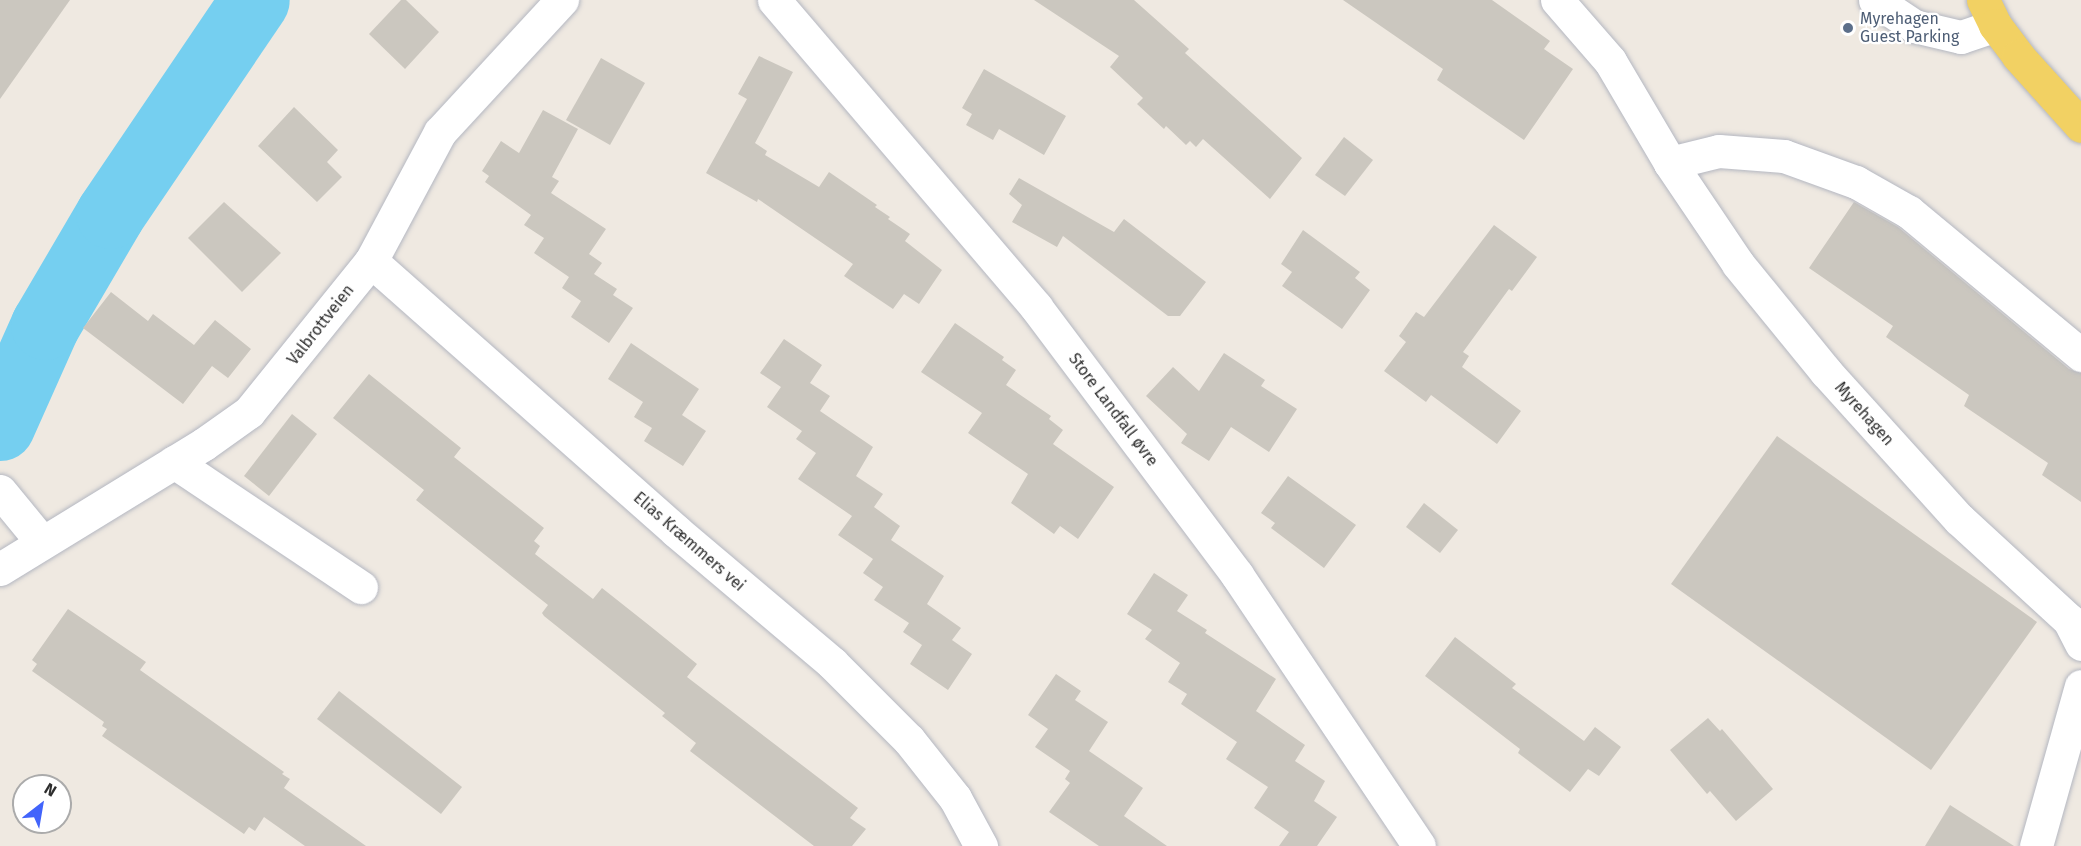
<!DOCTYPE html>
<html>
<head>
<meta charset="utf-8">
<style>
	body { margin:0 }
	#map { position:relative; width:2081px; height:846px; overflow:hidden; background:#efe9e1; font-family:"Fira Sans",sans-serif }
	div>[style] { position:absolute }
	.river>* { height:69px; margin:-34.5px; padding:0 34.5px; transform-origin:34.5px; border-radius:34.5px; background:#75cff0 }
	.building>* { inset:0; background:#cbc7bf }
	.roads { filter:drop-shadow(0 0 2px #b4b7c1) drop-shadow(0 0 2px #b4b7c1) }
	.minor>* { height:33px; margin:-16.5px; padding:0 16.5px; transform-origin:16.5px; border-radius:16.5px; background:#fff }
	.major>* { height:33px; margin:-16.5px; padding:0 16.5px; transform-origin:16.5px; border-radius:16.5px; background:#f2d163 }
	.dots>* { width:16px; height:16px; translate:-50% -50%; box-sizing:border-box; border:3px solid #fff; border-radius:50% }
	span { translate:-50% -50%; white-space:nowrap; text-align:center; line-height:1.15; -webkit-text-stroke:4.5px #fff; paint-order:stroke }
	.service-label { font-size:16px; color:#4e5e75 }
	.left { translate:0 -50%; text-align:left }
	.street-label { font-size:16px; color:#2e2e2e }
	.north { position:absolute; left:12px; top:774px; width:60px; height:60px; box-sizing:border-box; background:#fff; border:2px solid #ababab; border-radius:50%; rotate:31deg; font-size:16px; font-weight:700; line-height:24px; text-align:center; color:#2e2e2e }
	.north::after { content:''; display:block; margin:auto; width:21px; height:27px; background:#4264fb; clip-path:polygon(50% 0,100% 100%,50% 72%,0 100%) }
</style>
</head>
<body>
<div id="map">
	<div class="river">
		<div style="left:0;top:426px;width:111px;rotate:-66deg"></div>
		<div style="left:45px;top:325px;width:129px;rotate:-59.6deg"></div>
		<div style="left:110px;top:214px;width:258px;rotate:-55.9deg"></div>
	</div>
	<div class="building">
		<div style="clip-path:polygon(0 0,70px 0,0 99px)"></div>
		<div style="clip-path:polygon(401px 0,406px 0,439px 32px,405px 69px,369px 34px)"></div>
		<div style="clip-path:polygon(1034px 0,1134px 0,1189px 49px,1185px 53px,1302px 158px,1270px 199px,1203px 139px,1196px 147px,1190px 141px,1186px 145px,1166px 126px,1164px 129px,1137px 104px,1143px 98px,1110px 67px,1119px 56px)"></div>
		<div style="clip-path:polygon(1343px 0,1492px 0,1550px 41px,1544px 49px,1573px 69px,1524px 140px,1437px 80px,1443px 69px)"></div>
		<div style="clip-path:polygon(759px 56px,793px 72px,755px 143px,767px 151px,765px 155px,819px 187px,829px 172px,877px 205px,875px 207px,890px 217px,888px 219px,910px 234px,905px 241px,942px 270px,919px 304px,904px 294px,893px 309px,844px 276px,853px 264px,758px 199px,757px 202px,706px 173px,747px 99px,738px 94px)"></div>
		<div style="clip-path:polygon(601px 58px,645px 83px,610px 145px,566px 120px)"></div>
		<div style="clip-path:polygon(984px 69px,1066px 116px,1044px 155px,999px 129px,993px 140px,966px 125px,972px 114px,962px 108px)"></div>
		<div style="clip-path:polygon(294px 107px,338px 150px,327px 162px,342px 177px,317px 202px,258px 146px)"></div>
		<div style="clip-path:polygon(543px 110px,578px 129px,552px 177px,559px 181px,551px 193px,606px 229px,589px 254px,602px 263px,594px 274px,617px 289px,613px 295px,633px 308px,609px 343px,571px 317px,581px 301px,562px 288px,569px 277px,534px 253px,544px 238px,524px 225px,531px 215px,485px 182px,489px 176px,482px 171px,501px 141px,519px 153px)"></div>
		<div style="clip-path:polygon(1344px 137px,1373px 160px,1345px 196px,1315px 175px)"></div>
		<div style="clip-path:polygon(1019px 178px,1114px 232px,1124px 219px,1206px 282px,1180px 316px,1168px 316px,1063px 236px,1057px 247px,1012px 222px,1022px 205px,1009px 194px)"></div>
		<div style="clip-path:polygon(224px 202px,281px 253px,242px 292px,188px 238px)"></div>
		<div style="clip-path:polygon(1854px 202px,1898px 227px,2069px 369px,2081px 373px,2081px 502px,2042px 475px,2048px 463px,1964px 406px,1969px 395px,1886px 337px,1893px 326px,1809px 268px)"></div>
		<div style="clip-path:polygon(1494px 225px,1537px 257px,1512px 291px,1509px 289px,1463px 352px,1469px 356px,1462px 367px,1521px 411px,1497px 444px,1431px 395px,1426px 402px,1384px 371px,1406px 342px,1399px 336px,1416px 312px,1424px 317px)"></div>
		<div style="clip-path:polygon(1303px 230px,1360px 272px,1355px 278px,1370px 290px,1342px 329px,1282px 286px,1292px 272px,1281px 264px)"></div>
		<div style="clip-path:polygon(111px 292px,148px 321px,153px 314px,194px 345px,215px 320px,251px 349px,228px 378px,212px 366px,183px 404px,83px 328px)"></div>
		<div style="clip-path:polygon(955px 323px,1004px 357px,1002px 360px,1016px 370px,1006px 385px,1051px 416px,1049px 419px,1063px 430px,1053px 444px,1114px 487px,1078px 539px,1060px 526px,1054px 534px,1011px 503px,1028px 474px,968px 433px,982px 413px,921px 372px)"></div>
		<div style="clip-path:polygon(784px 339px,822px 365px,810px 383px,830px 396px,820px 411px,873px 447px,856px 476px,883px 494px,874px 507px,900px 526px,891px 540px,944px 576px,927px 604px,961px 628px,952px 640px,972px 654px,948px 690px,910px 664px,922px 645px,903px 632px,909px 623px,874px 600px,883px 587px,863px 573px,873px 559px,838px 535px,852px 516px,798px 479px,816px 453px,796px 439px,802px 431px,767px 407px,781px 387px,760px 373px)"></div>
		<div style="clip-path:polygon(631px 343px,699px 389px,682px 415px,706px 431px,683px 466px,644px 441px,652px 428px,634px 417px,643px 402px,608px 379px)"></div>
		<div style="clip-path:polygon(1224px 353px,1265px 380px,1261px 386px,1297px 409px,1269px 452px,1231px 427px,1209px 461px,1181px 443px,1187px 434px,1146px 396px,1173px 367px,1199px 391px)"></div>
		<div style="clip-path:polygon(369px 374px,461px 448px,454px 457px,544px 528px,534px 541px,540px 546px,535px 554px,593px 599px,602px 588px,650px 626px,697px 664px,687px 677px,858px 808px,850px 818px,866px 829px,852px 846px,814px 846px,690px 751px,696px 743px,662px 716px,665px 713px,544px 616px,542px 613px,548px 605px,416px 500px,424px 490px,333px 418px)"></div>
		<div style="clip-path:polygon(292px 414px,317px 434px,269px 496px,244px 476px)"></div>
		<div style="clip-path:polygon(1777px 436px,2037px 622px,1931px 770px,1671px 584px)"></div>
		<div style="clip-path:polygon(1288px 476px,1356px 525px,1324px 568px,1271px 528px,1275px 523px,1261px 513px)"></div>
		<div style="clip-path:polygon(1424px 503px,1458px 530px,1440px 553px,1406px 527px)"></div>
		<div style="clip-path:polygon(1154px 573px,1188px 595px,1177px 611px,1207px 630px,1205px 633px,1276px 679px,1256px 711px,1305px 745px,1295px 761px,1325px 781px,1314px 801px,1337px 817px,1317px 846px,1279px 846px,1289px 832px,1254px 808px,1268px 787px,1226px 759px,1237px 742px,1181px 704px,1187px 694px,1168px 682px,1180px 663px,1145px 639px,1152px 630px,1127px 614px)"></div>
		<div style="clip-path:polygon(68px 609px,146px 662px,140px 670px,284px 772px,282px 774px,290px 779px,284px 788px,366px 846px,305px 846px,264px 817px,255px 831px,249px 827px,244px 834px,102px 736px,107px 729px,102px 726px,104px 722px,32px 671px,37px 664px,32px 660px)"></div>
		<div style="clip-path:polygon(1455px 637px,1516px 684px,1512px 688px,1584px 741px,1595px 727px,1621px 747px,1599px 776px,1588px 769px,1570px 792px,1518px 753px,1520px 749px,1425px 676px)"></div>
		<div style="clip-path:polygon(1056px 674px,1081px 691px,1075px 700px,1108px 722px,1089px 751px,1143px 788px,1124px 816px,1167px 846px,1099px 846px,1049px 812px,1070px 783px,1065px 779px,1070px 771px,1035px 747px,1048px 729px,1028px 715px)"></div>
		<div style="clip-path:polygon(339px 691px,462px 787px,441px 814px,317px 719px)"></div>
		<div style="clip-path:polygon(1708px 718px,1720px 731px,1722px 729px,1773px 789px,1736px 821px,1710px 791px,1707px 794px,1670px 750px)"></div>
		<div style="clip-path:polygon(1950px 805px,2014px 846px,1925px 846px)"></div>
	</div>
	<div class="roads">
		<div class="minor">
			<div style="left:774px;top:0;width:404px;rotate:49.5deg"></div>
			<div style="left:1036px;top:307px;width:335px;rotate:53.1deg"></div>
			<div style="left:1237px;top:575px;width:326px;rotate:56.1deg"></div>
			<div style="left:1557px;top:0;width:81px;rotate:49deg"></div>
			<div style="left:1610px;top:61px;width:118px;rotate:59.5deg"></div>
			<div style="left:1670px;top:163px;width:122px;rotate:56deg"></div>
			<div style="left:1738px;top:264px;width:139px;rotate:50.8deg"></div>
			<div style="left:1826px;top:372px;width:198px;rotate:47.9deg"></div>
			<div style="left:1959px;top:519px;width:149px;rotate:42.6deg"></div>
			<div style="left:2069px;top:620px;width:27px;rotate:63deg"></div>
			<div style="left:1875px;top:0;width:47px;rotate:33.7deg"></div>
			<div style="left:1914px;top:26px;width:48px;rotate:13.2deg"></div>
			<div style="left:1961px;top:37px;width:36px;rotate:-19deg"></div>
			<div style="left:1670px;top:163px;width:50px;rotate:-13.8deg"></div>
			<div style="left:1719px;top:151px;width:65px;rotate:4.4deg"></div>
			<div style="left:1784px;top:156px;width:77px;rotate:19.9deg"></div>
			<div style="left:1856px;top:182px;width:61px;rotate:29.5deg"></div>
			<div style="left:1909px;top:212px;width:224px;rotate:39.7deg"></div>
			<div style="left:371px;top:261px;width:407px;rotate:41.5deg"></div>
			<div style="left:676px;top:531px;width:204px;rotate:40.2deg"></div>
			<div style="left:832px;top:663px;width:109px;rotate:45deg"></div>
			<div style="left:909px;top:740px;width:74px;rotate:51.6deg"></div>
			<div style="left:955px;top:798px;width:55px;rotate:61.6deg"></div>
			<div style="left:174px;top:462px;width:225px;rotate:33.8deg"></div>
			<div style="left:0;top:491px;width:65px;rotate:50.6deg"></div>
			<div style="left:0;top:569px;width:239px;rotate:-31.5deg"></div>
			<div style="left:204px;top:444px;width:55px;rotate:-35.4deg"></div>
			<div style="left:249px;top:412px;width:194px;rotate:-51.1deg"></div>
			<div style="left:371px;top:261px;width:146px;rotate:-61.9deg"></div>
			<div style="left:440px;top:132px;width:180px;rotate:-47.3deg"></div>
			<div style="left:2036px;top:846px;width:166px;rotate:-74.3deg"></div>
		</div>
		<div class="major">
			<div style="left:1983px;top:0;width:28px;rotate:64deg"></div>
			<div style="left:1995px;top:25px;width:39px;rotate:53deg"></div>
			<div style="left:2018px;top:56px;width:94px;rotate:48deg"></div>
		</div>
	</div>
	<div class="dots">
		<div style="left:1848px;top:28px;background:#5c6f8a"></div>
	</div>
	<div class="service-label">
		<span class="left" style="left:1860px;top:28px">Myrehagen<br>Guest Parking</span>
	</div>
	<div class="street-label">
		<span style="left:321px;top:325px;rotate:-52deg">Valbrottveien</span>
		<span style="left:1113px;top:410px;rotate:53deg">Store Landfall øvre</span>
		<span style="left:1864px;top:414px;rotate:48deg">Myrehagen</span>
		<span style="left:689px;top:542px;rotate:41deg">Elias Kræmmers vei</span>
	</div>
	<div class="north">N</div>
</div>
</body>
</html>
